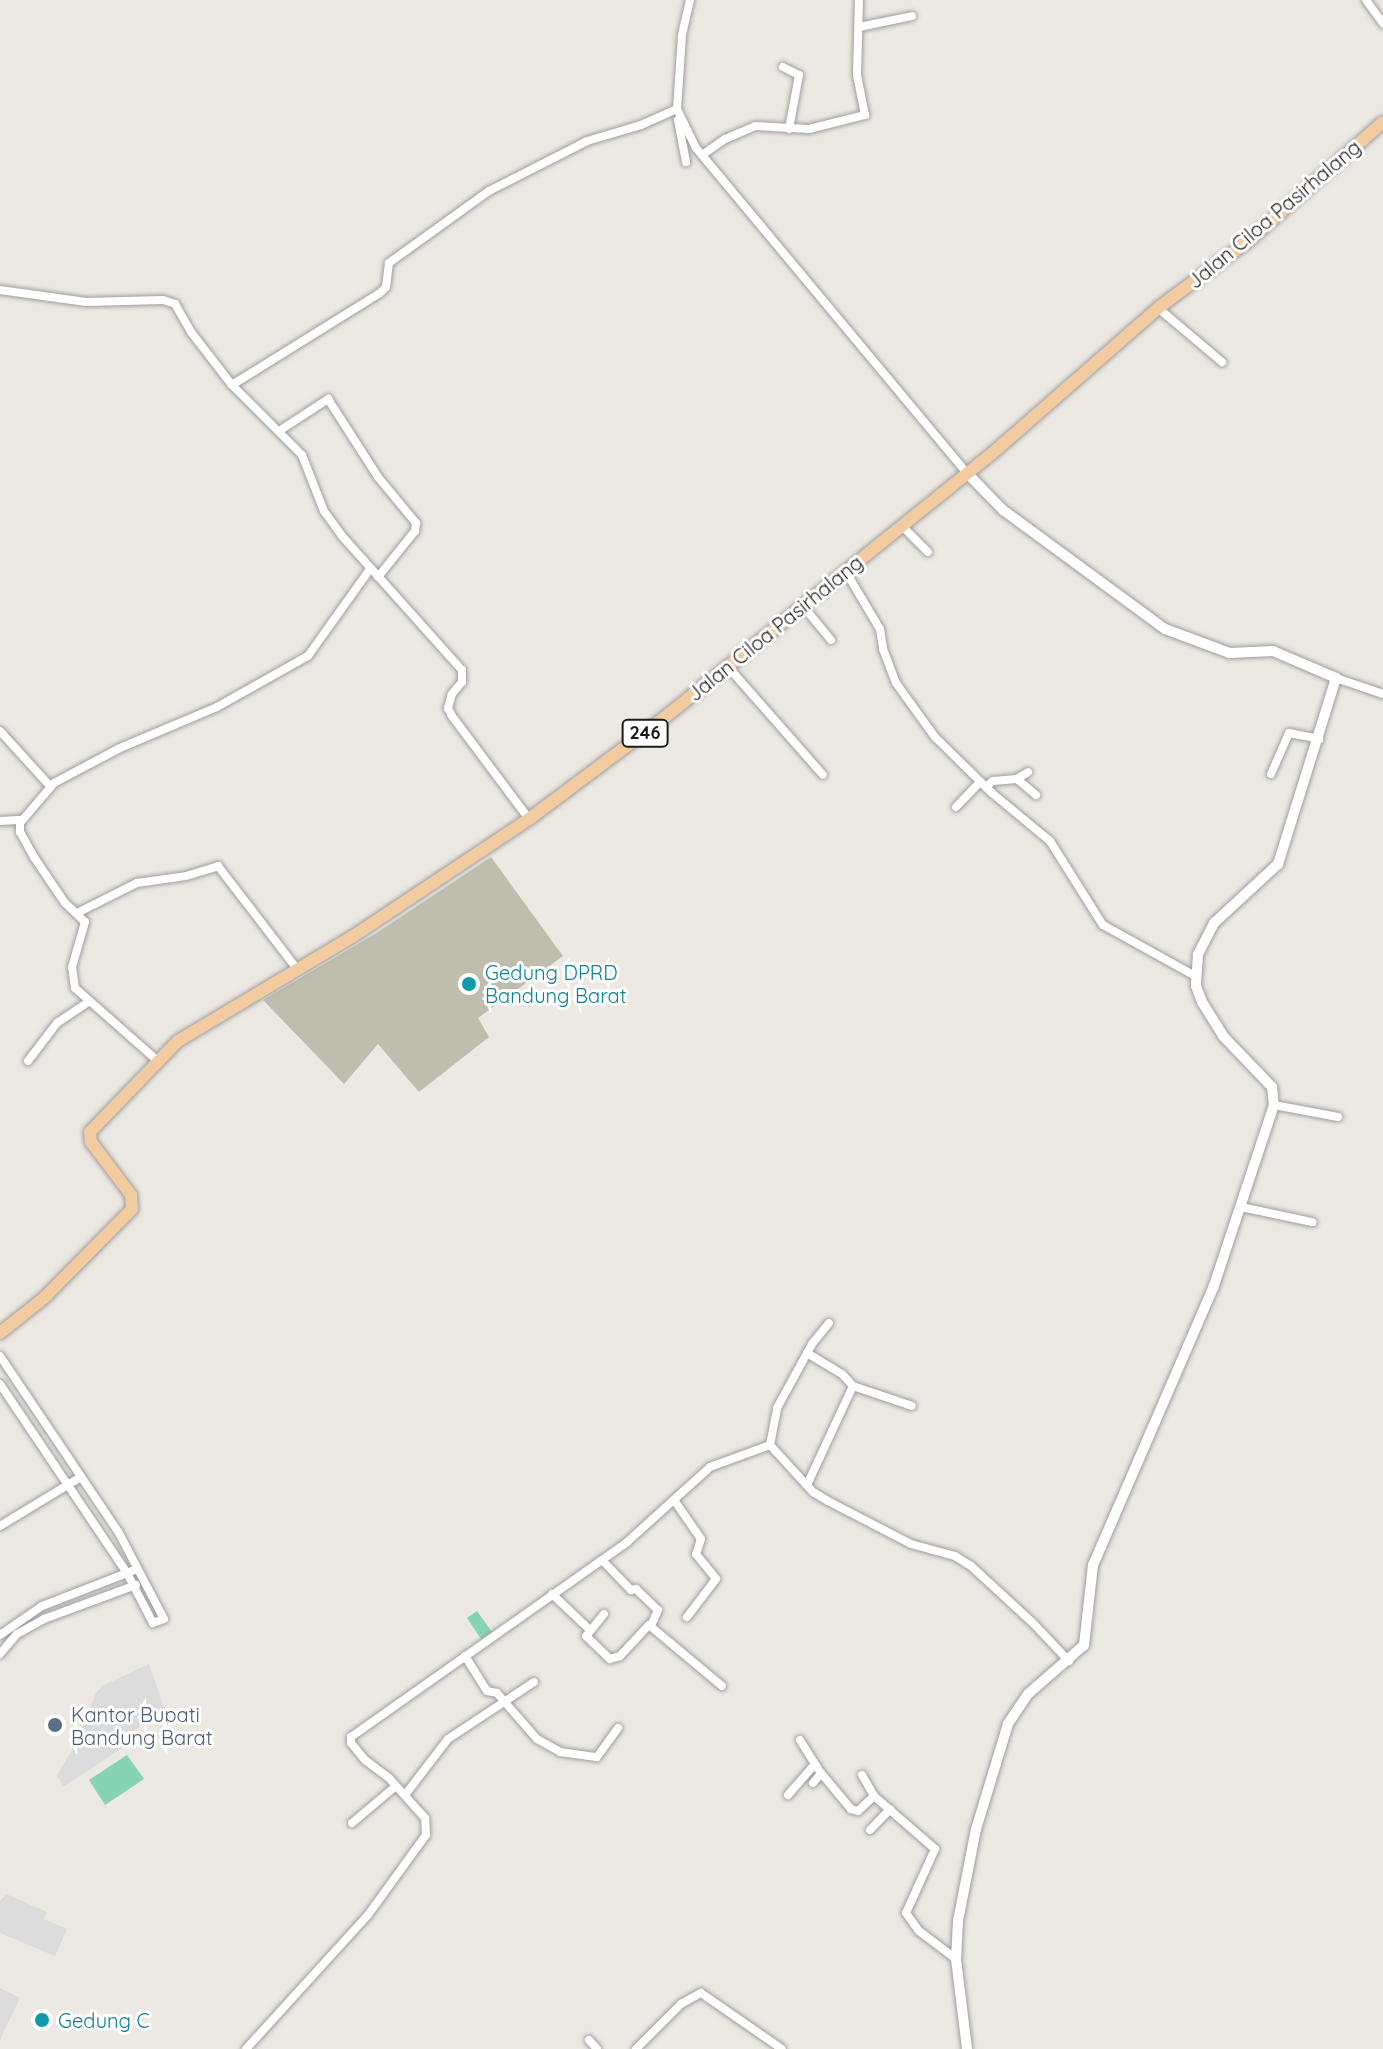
<!DOCTYPE html>
<html>
<head>
<meta charset="utf-8">
<style>
	body { margin:0 }
	#map { position:relative; width:1383px; height:2049px; overflow:hidden; background:#ece8e2; font-family:Quicksand,sans-serif }
	div>[style] { position:absolute }
	.construction>* { inset:0; background:#bfbeae }
	.pitch>* { inset:0; background:#87d4b3 }
	.parking>* { inset:0; background:#dbdbdb }
	.roads { filter:drop-shadow(0 0 2px #9f9f9f) drop-shadow(0 0 2px #9f9f9f) }
	.minor>* { height:8px; margin:-4px; padding:0 4px; transform-origin:4px; border-radius:4px; background:#fff }
	.tertiary>* { height:10px; margin:-5px; padding:0 5px; transform-origin:5px; border-radius:5px; background:#fff }
	.primary>* { height:12px; margin:-6px; padding:0 6px; transform-origin:6px; border-radius:6px; background:#f2cba1 }
	.dots>* { width:22px; height:22px; translate:-50% -50%; box-sizing:border-box; border:4px solid #fff; border-radius:50% }
	span { translate:-50% -50%; white-space:nowrap; text-align:center; line-height:1.15; -webkit-text-stroke:6px #fff; paint-order:stroke }
	.shield-label span { padding:2px 6px; background:#fff; border:2px solid; border-radius:6px; -webkit-text-stroke-width:0 }
	.shield-label { font-size:18px; color:#1b1b1b; font-weight:700 }
	.street-label { font-size:20px; color:#1b1b1b }
	.culture-label { font-size:20px; color:#0d838f }
	.left { translate:0 -50%; text-align:left }
	.service-label { font-size:20px; color:#4e5e75 }
</style>
</head>
<body>
<div id="map">
	<div class="construction">
		<div style="clip-path:polygon(491px 857px,563px 956px,478px 1018px,489px 1037px,419px 1092px,378px 1044px,344px 1084px,263px 1000px,375px 934px)"></div>
	</div>
	<div class="pitch">
		<div style="clip-path:polygon(477px 1611px,492px 1632px,481px 1639px,467px 1618px)"></div>
		<div style="clip-path:polygon(127px 1755px,144px 1779px,105px 1805px,89px 1780px)"></div>
	</div>
	<div class="parking">
		<div style="clip-path:polygon(149px 1664px,164px 1708px,124px 1738px,128px 1744px,63px 1787px,57px 1775px,75px 1745px,96px 1693px,102px 1686px)"></div>
		<div style="clip-path:polygon(6px 1894px,47px 1912px,44px 1919px,67px 1929px,55px 1956px,0 1933px,0 1901px)"></div>
		<div style="clip-path:polygon(0 1988px,20px 1998px,0 2040px)"></div>
	</div>
	<div class="roads">
		<div class="minor">
			<div style="left:690px;top:0;width:37px;rotate:103deg"></div>
			<div style="left:682px;top:36px;width:73px;rotate:93.9deg"></div>
			<div style="left:677px;top:109px;width:43px;rotate:64deg"></div>
			<div style="left:696px;top:148px;width:423px;rotate:50.2deg"></div>
			<div style="left:1366px;top:0;width:29px;rotate:54deg"></div>
			<div style="left:859px;top:27px;width:54px;rotate:-11.7deg"></div>
			<div style="left:783px;top:67px;width:18px;rotate:27deg"></div>
			<div style="left:799px;top:75px;width:55px;rotate:100.5deg"></div>
			<div style="left:678px;top:120px;width:43px;rotate:79.2deg"></div>
			<div style="left:702px;top:155px;width:28px;rotate:-35deg"></div>
			<div style="left:725px;top:139px;width:33px;rotate:-23deg"></div>
			<div style="left:755px;top:126px;width:54px;rotate:3.2deg"></div>
			<div style="left:809px;top:129px;width:58px;rotate:-14deg"></div>
			<div style="left:865px;top:115px;width:41px;rotate:-101.3deg"></div>
			<div style="left:857px;top:75px;width:75px;rotate:-88.5deg"></div>
			<div style="left:0;top:290px;width:87px;rotate:7.9deg"></div>
			<div style="left:86px;top:302px;width:77px;rotate:-1.5deg"></div>
			<div style="left:163px;top:300px;width:13px;rotate:18deg"></div>
			<div style="left:175px;top:304px;width:32px;rotate:60deg"></div>
			<div style="left:191px;top:332px;width:67px;rotate:52.3deg"></div>
			<div style="left:232px;top:385px;width:99px;rotate:45deg"></div>
			<div style="left:302px;top:455px;width:60px;rotate:68.6deg"></div>
			<div style="left:324px;top:511px;width:31px;rotate:54deg"></div>
			<div style="left:342px;top:536px;width:180px;rotate:48.2deg"></div>
			<div style="left:462px;top:670px;width:12px;rotate:90deg"></div>
			<div style="left:462px;top:682px;width:16px;rotate:130deg"></div>
			<div style="left:452px;top:694px;width:15px;rotate:106deg"></div>
			<div style="left:448px;top:708px;width:9px;rotate:63deg"></div>
			<div style="left:452px;top:716px;width:129px;rotate:53.2deg"></div>
			<div style="left:1158px;top:308px;width:84px;rotate:40.2deg"></div>
			<div style="left:232px;top:385px;width:174px;rotate:-31.9deg"></div>
			<div style="left:380px;top:293px;width:8px;rotate:-45deg"></div>
			<div style="left:386px;top:287px;width:24px;rotate:-83deg"></div>
			<div style="left:389px;top:263px;width:123px;rotate:-35.8deg"></div>
			<div style="left:489px;top:191px;width:110px;rotate:-27deg"></div>
			<div style="left:587px;top:141px;width:56px;rotate:-16.5deg"></div>
			<div style="left:641px;top:125px;width:39px;rotate:-24deg"></div>
			<div style="left:279px;top:431px;width:59px;rotate:-33.1deg"></div>
			<div style="left:328px;top:399px;width:93px;rotate:57.3deg"></div>
			<div style="left:378px;top:477px;width:60px;rotate:50.4deg"></div>
			<div style="left:416px;top:523px;width:8px;rotate:97deg"></div>
			<div style="left:415px;top:531px;width:59px;rotate:128.8deg"></div>
			<div style="left:901px;top:525px;width:38px;rotate:45deg"></div>
			<div style="left:846px;top:572px;width:66px;rotate:59.2deg"></div>
			<div style="left:880px;top:629px;width:20px;rotate:81deg"></div>
			<div style="left:883px;top:649px;width:36px;rotate:69deg"></div>
			<div style="left:896px;top:683px;width:67px;rotate:54.2deg"></div>
			<div style="left:935px;top:737px;width:80px;rotate:44.5deg"></div>
			<div style="left:992px;top:793px;width:75px;rotate:39.6deg"></div>
			<div style="left:1050px;top:841px;width:99px;rotate:57.8deg"></div>
			<div style="left:1103px;top:925px;width:105px;rotate:29deg"></div>
			<div style="left:803px;top:606px;width:44px;rotate:50.5deg"></div>
			<div style="left:729px;top:668px;width:142px;rotate:48.7deg"></div>
			<div style="left:1336px;top:678px;width:50px;rotate:18.8deg"></div>
			<div style="left:0;top:731px;width:74px;rotate:47.7deg"></div>
			<div style="left:1271px;top:774px;width:45px;rotate:-66.3deg"></div>
			<div style="left:1289px;top:733px;width:31px;rotate:11deg"></div>
			<div style="left:1017px;top:779px;width:25px;rotate:40deg"></div>
			<div style="left:986px;top:787px;width:9px;rotate:-41deg"></div>
			<div style="left:993px;top:781px;width:24px;rotate:-5deg"></div>
			<div style="left:1017px;top:779px;width:13px;rotate:-32deg"></div>
			<div style="left:956px;top:807px;width:35px;rotate:-46deg"></div>
			<div style="left:0;top:821px;width:22px;rotate:-3deg"></div>
			<div style="left:79px;top:912px;width:65px;rotate:-26.6deg"></div>
			<div style="left:137px;top:883px;width:49px;rotate:-8.1deg"></div>
			<div style="left:186px;top:876px;width:34px;rotate:-17deg"></div>
			<div style="left:218px;top:866px;width:130px;rotate:52.5deg"></div>
			<div style="left:28px;top:1061px;width:48px;rotate:-52.7deg"></div>
			<div style="left:57px;top:1023px;width:37px;rotate:-34deg"></div>
			<div style="left:159px;top:1062px;width:112px;rotate:-138.6deg"></div>
			<div style="left:75px;top:988px;width:21px;rotate:-98deg"></div>
			<div style="left:72px;top:967px;width:47px;rotate:-73.9deg"></div>
			<div style="left:85px;top:922px;width:28px;rotate:-136deg"></div>
			<div style="left:65px;top:903px;width:55px;rotate:-124deg"></div>
			<div style="left:34px;top:857px;width:29px;rotate:-119deg"></div>
			<div style="left:20px;top:832px;width:9px;rotate:-90deg"></div>
			<div style="left:20px;top:823px;width:52px;rotate:-49.6deg"></div>
			<div style="left:54px;top:783px;width:75px;rotate:-27.9deg"></div>
			<div style="left:120px;top:748px;width:105px;rotate:-22.9deg"></div>
			<div style="left:217px;top:707px;width:104px;rotate:-29.3deg"></div>
			<div style="left:308px;top:656px;width:107px;rotate:-54.5deg"></div>
			<div style="left:1274px;top:1105px;width:65px;rotate:10.6deg"></div>
			<div style="left:1241px;top:1207px;width:73px;rotate:11.9deg"></div>
			<div style="left:807px;top:1353px;width:41px;rotate:31deg"></div>
			<div style="left:842px;top:1374px;width:16px;rotate:47deg"></div>
			<div style="left:853px;top:1386px;width:62px;rotate:18.7deg"></div>
			<div style="left:0;top:1356px;width:213px;rotate:56.1deg"></div>
			<div style="left:119px;top:1533px;width:97px;rotate:62.4deg"></div>
			<div style="left:164px;top:1619px;width:12px;rotate:160deg"></div>
			<div style="left:153px;top:1623px;width:56px;rotate:-117.5deg"></div>
			<div style="left:127px;top:1573px;width:11px;rotate:-22deg"></div>
			<div style="left:0;top:1384px;width:228px;rotate:56.1deg"></div>
			<div style="left:127px;top:1573px;width:91px;rotate:158.8deg"></div>
			<div style="left:42px;top:1606px;width:51px;rotate:145.4deg"></div>
			<div style="left:770px;top:1445px;width:64px;rotate:47.5deg"></div>
			<div style="left:813px;top:1492px;width:17px;rotate:31deg"></div>
			<div style="left:828px;top:1501px;width:93px;rotate:27.4deg"></div>
			<div style="left:911px;top:1544px;width:46px;rotate:15.3deg"></div>
			<div style="left:955px;top:1556px;width:19px;rotate:32deg"></div>
			<div style="left:971px;top:1566px;width:83px;rotate:42.6deg"></div>
			<div style="left:1032px;top:1622px;width:54px;rotate:46.5deg"></div>
			<div style="left:770px;top:1445px;width:38px;rotate:-79deg"></div>
			<div style="left:777px;top:1408px;width:73px;rotate:-61.3deg"></div>
			<div style="left:812px;top:1344px;width:27px;rotate:-51deg"></div>
			<div style="left:807px;top:1485px;width:109px;rotate:-65.1deg"></div>
			<div style="left:674px;top:1500px;width:47px;rotate:55.3deg"></div>
			<div style="left:701px;top:1539px;width:16px;rotate:108deg"></div>
			<div style="left:696px;top:1554px;width:32px;rotate:51deg"></div>
			<div style="left:716px;top:1579px;width:48px;rotate:127.3deg"></div>
			<div style="left:0;top:1526px;width:95px;rotate:-31.2deg"></div>
			<div style="left:602px;top:1560px;width:42px;rotate:46deg"></div>
			<div style="left:631px;top:1590px;width:5px;rotate:-11deg"></div>
			<div style="left:636px;top:1589px;width:30px;rotate:44deg"></div>
			<div style="left:658px;top:1610px;width:17px;rotate:114deg"></div>
			<div style="left:552px;top:1594px;width:51px;rotate:43.4deg"></div>
			<div style="left:604px;top:1614px;width:28px;rotate:129deg"></div>
			<div style="left:586px;top:1636px;width:33px;rotate:44deg"></div>
			<div style="left:610px;top:1659px;width:10px;rotate:-17deg"></div>
			<div style="left:620px;top:1656px;width:42px;rotate:-46.9deg"></div>
			<div style="left:649px;top:1625px;width:95px;rotate:39.9deg"></div>
			<div style="left:0;top:1654px;width:26px;rotate:-50deg"></div>
			<div style="left:17px;top:1634px;width:31px;rotate:-29deg"></div>
			<div style="left:44px;top:1619px;width:98px;rotate:-20.3deg"></div>
			<div style="left:465px;top:1656px;width:41px;rotate:57.8deg"></div>
			<div style="left:487px;top:1691px;width:10px;rotate:11deg"></div>
			<div style="left:497px;top:1693px;width:61px;rotate:49deg"></div>
			<div style="left:537px;top:1739px;width:26px;rotate:29deg"></div>
			<div style="left:560px;top:1752px;width:37px;rotate:8deg"></div>
			<div style="left:597px;top:1757px;width:36px;rotate:-54deg"></div>
			<div style="left:800px;top:1740px;width:39px;rotate:58deg"></div>
			<div style="left:821px;top:1773px;width:47px;rotate:50.2deg"></div>
			<div style="left:851px;top:1809px;width:7px;rotate:16deg"></div>
			<div style="left:858px;top:1811px;width:22px;rotate:-43deg"></div>
			<div style="left:862px;top:1775px;width:24px;rotate:60deg"></div>
			<div style="left:874px;top:1796px;width:81px;rotate:41deg"></div>
			<div style="left:935px;top:1849px;width:70px;rotate:114.4deg"></div>
			<div style="left:906px;top:1913px;width:22px;rotate:54deg"></div>
			<div style="left:919px;top:1931px;width:46px;rotate:37.1deg"></div>
			<div style="left:813px;top:1783px;width:13px;rotate:-51deg"></div>
			<div style="left:405px;top:1795px;width:71px;rotate:-52.5deg"></div>
			<div style="left:448px;top:1739px;width:103px;rotate:-33.5deg"></div>
			<div style="left:788px;top:1795px;width:41px;rotate:-48.9deg"></div>
			<div style="left:352px;top:1823px;width:57px;rotate:-40.1deg"></div>
			<div style="left:870px;top:1830px;width:29px;rotate:-46deg"></div>
			<div style="left:589px;top:2040px;width:12px;rotate:48deg"></div>
			<div style="left:246px;top:2049px;width:181px;rotate:-47.7deg"></div>
			<div style="left:368px;top:1915px;width:99px;rotate:-54.1deg"></div>
			<div style="left:426px;top:1835px;width:17px;rotate:-93deg"></div>
			<div style="left:425px;top:1818px;width:54px;rotate:-132deg"></div>
			<div style="left:389px;top:1778px;width:30px;rotate:-143deg"></div>
			<div style="left:365px;top:1760px;width:22px;rotate:-129deg"></div>
			<div style="left:351px;top:1743px;width:6px;rotate:-90deg"></div>
			<div style="left:351px;top:1737px;width:337px;rotate:-35.2deg"></div>
			<div style="left:626px;top:1543px;width:113px;rotate:-42.1deg"></div>
			<div style="left:710px;top:1467px;width:64px;rotate:-20.1deg"></div>
			<div style="left:636px;top:2049px;width:64px;rotate:-45deg"></div>
			<div style="left:681px;top:2004px;width:23px;rotate:-29deg"></div>
			<div style="left:701px;top:1993px;width:98px;rotate:34.7deg"></div>
		</div>
		<div class="tertiary">
			<div style="left:967px;top:473px;width:52px;rotate:45.8deg"></div>
			<div style="left:1003px;top:510px;width:201px;rotate:36.3deg"></div>
			<div style="left:1165px;top:629px;width:69px;rotate:20.3deg"></div>
			<div style="left:1230px;top:653px;width:43px;rotate:-2.7deg"></div>
			<div style="left:1273px;top:651px;width:69px;rotate:23.2deg"></div>
			<div style="left:1336px;top:678px;width:195px;rotate:107.3deg"></div>
			<div style="left:1278px;top:864px;width:87px;rotate:137.3deg"></div>
			<div style="left:1214px;top:923px;width:36px;rotate:117deg"></div>
			<div style="left:1198px;top:955px;width:31px;rotate:94deg"></div>
			<div style="left:1196px;top:986px;width:17px;rotate:69deg"></div>
			<div style="left:1202px;top:1002px;width:40px;rotate:58deg"></div>
			<div style="left:1223px;top:1036px;width:71px;rotate:46.1deg"></div>
			<div style="left:1272px;top:1087px;width:18px;rotate:84deg"></div>
			<div style="left:1274px;top:1105px;width:193px;rotate:108.4deg"></div>
			<div style="left:1213px;top:1288px;width:302px;rotate:113.4deg"></div>
			<div style="left:1093px;top:1565px;width:81px;rotate:96.4deg"></div>
			<div style="left:1084px;top:1645px;width:74px;rotate:138.8deg"></div>
			<div style="left:1028px;top:1694px;width:36px;rotate:124deg"></div>
			<div style="left:1008px;top:1724px;width:110px;rotate:106.9deg"></div>
			<div style="left:976px;top:1829px;width:94px;rotate:101.1deg"></div>
			<div style="left:958px;top:1921px;width:38px;rotate:93deg"></div>
			<div style="left:956px;top:1959px;width:91px;rotate:83deg"></div>
		</div>
		<div class="primary">
			<div style="left:0;top:1333px;width:56px;rotate:-38.5deg"></div>
			<div style="left:44px;top:1298px;width:125px;rotate:-45.3deg"></div>
			<div style="left:132px;top:1209px;width:14px;rotate:-94deg"></div>
			<div style="left:131px;top:1195px;width:66px;rotate:-127deg"></div>
			<div style="left:91px;top:1142px;width:10px;rotate:-96deg"></div>
			<div style="left:90px;top:1132px;width:127px;rotate:-46deg"></div>
			<div style="left:178px;top:1041px;width:203px;rotate:-30.9deg"></div>
			<div style="left:352px;top:937px;width:213px;rotate:-33.7deg"></div>
			<div style="left:529px;top:819px;width:169px;rotate:-36.8deg"></div>
			<div style="left:664px;top:718px;width:427px;rotate:-38.9deg"></div>
			<div style="left:996px;top:450px;width:215px;rotate:-41.2deg"></div>
			<div style="left:1158px;top:308px;width:111px;rotate:-36.6deg"></div>
			<div style="left:1247px;top:242px;width:181px;rotate:-41.4deg"></div>
		</div>
	</div>
	<div class="dots">
		<div style="left:469px;top:984px;background:#0f9aa8"></div>
		<div style="left:55px;top:1725px;background:#5c6f8a"></div>
		<div style="left:42px;top:2020px;background:#0f9aa8"></div>
	</div>
	<div class="shield-label">
		<span style="left:645px;top:733px">246</span>
	</div>
	<div class="street-label">
		<span style="left:1274px;top:214px;rotate:-40deg">Jalan Ciloa Pasirhalang</span>
		<span style="left:775px;top:628px;rotate:-39deg">Jalan Ciloa Pasirhalang</span>
	</div>
	<div class="culture-label">
		<span class="left" style="left:485px;top:984px">Gedung DPRD<br>Bandung Barat</span>
		<span class="left" style="left:58px;top:2020px">Gedung C</span>
	</div>
	<div class="service-label">
		<span class="left" style="left:71px;top:1726px">Kantor Bupati<br>Bandung Barat</span>
	</div>
</div>
</body>
</html>
